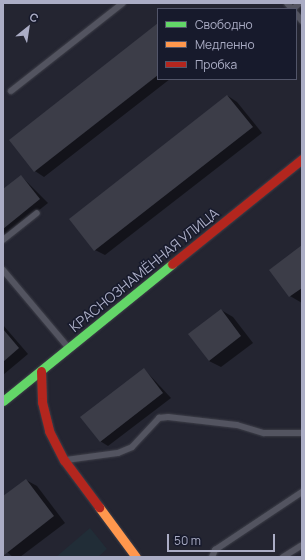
<!DOCTYPE html>
<html>
<head>
<meta charset="utf-8">
<style>
	body { margin:0 }
	#map { position:relative; width:305px; height:560px; overflow:hidden; background:#242531; font-family:Manrope,sans-serif }
	div>[style] { position:absolute }
	.green>* { inset:0; background:#212d37 }
	.shadow>* { inset:0; background:#0007 }
	.building>* { inset:0; background:#3c3d48 }
	.roads { filter:drop-shadow(0 0 1px #3e3f49) drop-shadow(0 0 1px #3e3f49) }
	.lane>* { height:6px; margin:-3px; padding:0 3px; transform-origin:3px; border-radius:3px; background:#535460 }
	.fast>* { height:9px; margin:-4.5px; padding:0 4.5px; transform-origin:4.5px; border-radius:4.5px; background:#63d668 }
	.slow>* { height:9px; margin:-4.5px; padding:0 4.5px; transform-origin:4.5px; border-radius:4.5px; background:#ff974d }
	.jam>* { height:9px; margin:-4.5px; padding:0 4.5px; transform-origin:4.5px; border-radius:4.5px; background:#b3261e }
	span { translate:-50% -50%; white-space:nowrap; text-align:center; line-height:1.15; -webkit-text-stroke:3px #171a2c; paint-order:stroke }
	.street-label { font-size:14px; color:#abadc5 }
	.frame { position:absolute; inset:0; border:4px solid #abadc5; pointer-events:none }
	.legend { position:absolute; left:157px; top:8px; width:140px; height:72px; box-sizing:border-box; background:#171a2c; border:1px solid #525569; margin:0; padding:5px 7px; list-style:none; font-size:12px; color:#abadc5 }
	.legend li { display:flex; align-items:center; gap:8px; height:20px }
	.legend b { width:20px; border:1px solid #525569 }
	.north { position:absolute; left:8px; top:8px; width:40px; height:40px; -webkit-text-stroke:3px #171a2c; paint-order:stroke; rotate:30deg; font-size:11px; font-weight:700; line-height:16px; text-align:center; color:#abadc5 }
	.north::after { content:''; display:block; margin:auto; width:14px; height:18px; background:#abadc5; clip-path:polygon(50% 0,100% 100%,50% 72%,0 100%) }
	.scale { position:absolute; left:167px; top:534px; width:108px; height:18px; box-sizing:border-box; border:2px solid #abadc5; border-top:0; padding-left:5px; font-size:12px; line-height:14px; white-space:nowrap; color:#abadc5; -webkit-text-stroke:3px #171a2c; paint-order:stroke }
</style>
</head>
<body>
<div id="map">
	<div class="green">
		<div style="clip-path:polygon(90px 528px,107px 549px,98px 557px,56px 557px)"></div>
	</div>
	<div class="shadow">
		<div style="clip-path:polygon(158px 25px,158px 79px,170px 79px,44px 177px,35px 171px)"></div>
		<div style="clip-path:polygon(228px 96px,237px 102px,262px 133px,105px 255px,95px 250px)"></div>
		<div style="clip-path:polygon(21px 176px,48px 203px,3px 239px,3px 190px)"></div>
		<div style="clip-path:polygon(302px 247px,302px 303px,290px 296px,270px 270px)"></div>
		<div style="clip-path:polygon(221px 310px,233px 317px,253px 343px,221px 367px,209px 361px)"></div>
		<div style="clip-path:polygon(3px 325px,28px 354px,3px 375px)"></div>
		<div style="clip-path:polygon(144px 369px,171px 398px,108px 446px,100px 441px)"></div>
		<div style="clip-path:polygon(26px 480px,37px 486px,65px 523px,20px 557px,13px 557px,3px 549px,3px 497px)"></div>
	</div>
	<div class="building">
		<div style="clip-path:polygon(158px 23px,158px 75px,34px 172px,9px 140px)"></div>
		<div style="clip-path:polygon(227px 95px,253px 127px,94px 251px,69px 219px)"></div>
		<div style="clip-path:polygon(21px 175px,40px 199px,3px 229px,3px 189px)"></div>
		<div style="clip-path:polygon(302px 245px,302px 288px,289px 297px,269px 270px)"></div>
		<div style="clip-path:polygon(221px 309px,241px 336px,209px 361px,188px 334px)"></div>
		<div style="clip-path:polygon(3px 329px,19px 348px,3px 362px)"></div>
		<div style="clip-path:polygon(144px 368px,163px 393px,100px 442px,80px 417px)"></div>
		<div style="clip-path:polygon(26px 479px,54px 516px,3px 556px,3px 496px)"></div>
	</div>
	<div class="roads">
		<div class="lane">
			<div style="left:287px;top:3px;width:8px;rotate:50deg"></div>
			<div style="left:293px;top:9px;width:9px;rotate:-41deg"></div>
			<div style="left:296px;top:14px;width:9px;rotate:49deg"></div>
			<div style="left:11px;top:91px;width:142px;rotate:-38.2deg"></div>
			<div style="left:3px;top:240px;width:43px;rotate:-38.5deg"></div>
			<div style="left:3px;top:270px;width:99px;rotate:49.9deg"></div>
			<div style="left:66px;top:460px;width:52px;rotate:-7.7deg"></div>
			<div style="left:118px;top:453px;width:15px;rotate:-23deg"></div>
			<div style="left:132px;top:447px;width:40px;rotate:-47deg"></div>
			<div style="left:159px;top:418px;width:9px;rotate:-6deg"></div>
			<div style="left:168px;top:417px;width:69px;rotate:6.6deg"></div>
			<div style="left:237px;top:425px;width:28px;rotate:17deg"></div>
			<div style="left:264px;top:433px;width:38px"></div>
			<div style="left:212px;top:557px;width:8px;rotate:-67deg"></div>
			<div style="left:215px;top:550px;width:105px;rotate:-33.7deg"></div>
			<div style="left:283px;top:557px;width:22px;rotate:-32deg"></div>
		</div>
		<div class="fast">
			<div style="left:3px;top:401px;width:218px;rotate:-39deg"></div>
		</div>
		<div class="slow">
			<div style="left:99px;top:507px;width:62px;rotate:53.5deg"></div>
		</div>
		<div class="jam">
			<div style="left:172px;top:264px;width:167px;rotate:-38.9deg"></div>
			<div style="left:41px;top:371px;width:31px;rotate:88deg"></div>
			<div style="left:42px;top:402px;width:30px;rotate:76deg"></div>
			<div style="left:49px;top:431px;width:33px;rotate:63deg"></div>
			<div style="left:64px;top:460px;width:59px;rotate:53.3deg"></div>
		</div>
	</div>
	<div class="street-label">
		<span style="left:144px;top:270px;rotate:-39deg">КРАСНОЗНАМЁННАЯ УЛИЦА</span>
	</div>
	<div class="frame"></div>
	<ul class="legend">
	<li><b style="height:5px;background:#63d668"></b>Свободно</li>
	<li><b style="height:5px;background:#ff974d"></b>Медленно</li>
	<li><b style="height:5px;background:#b3261e"></b>Пробка</li>
	</ul>
	<div class="north">С</div>
	<div class="scale">50 m</div>
</div>
</body>
</html>
